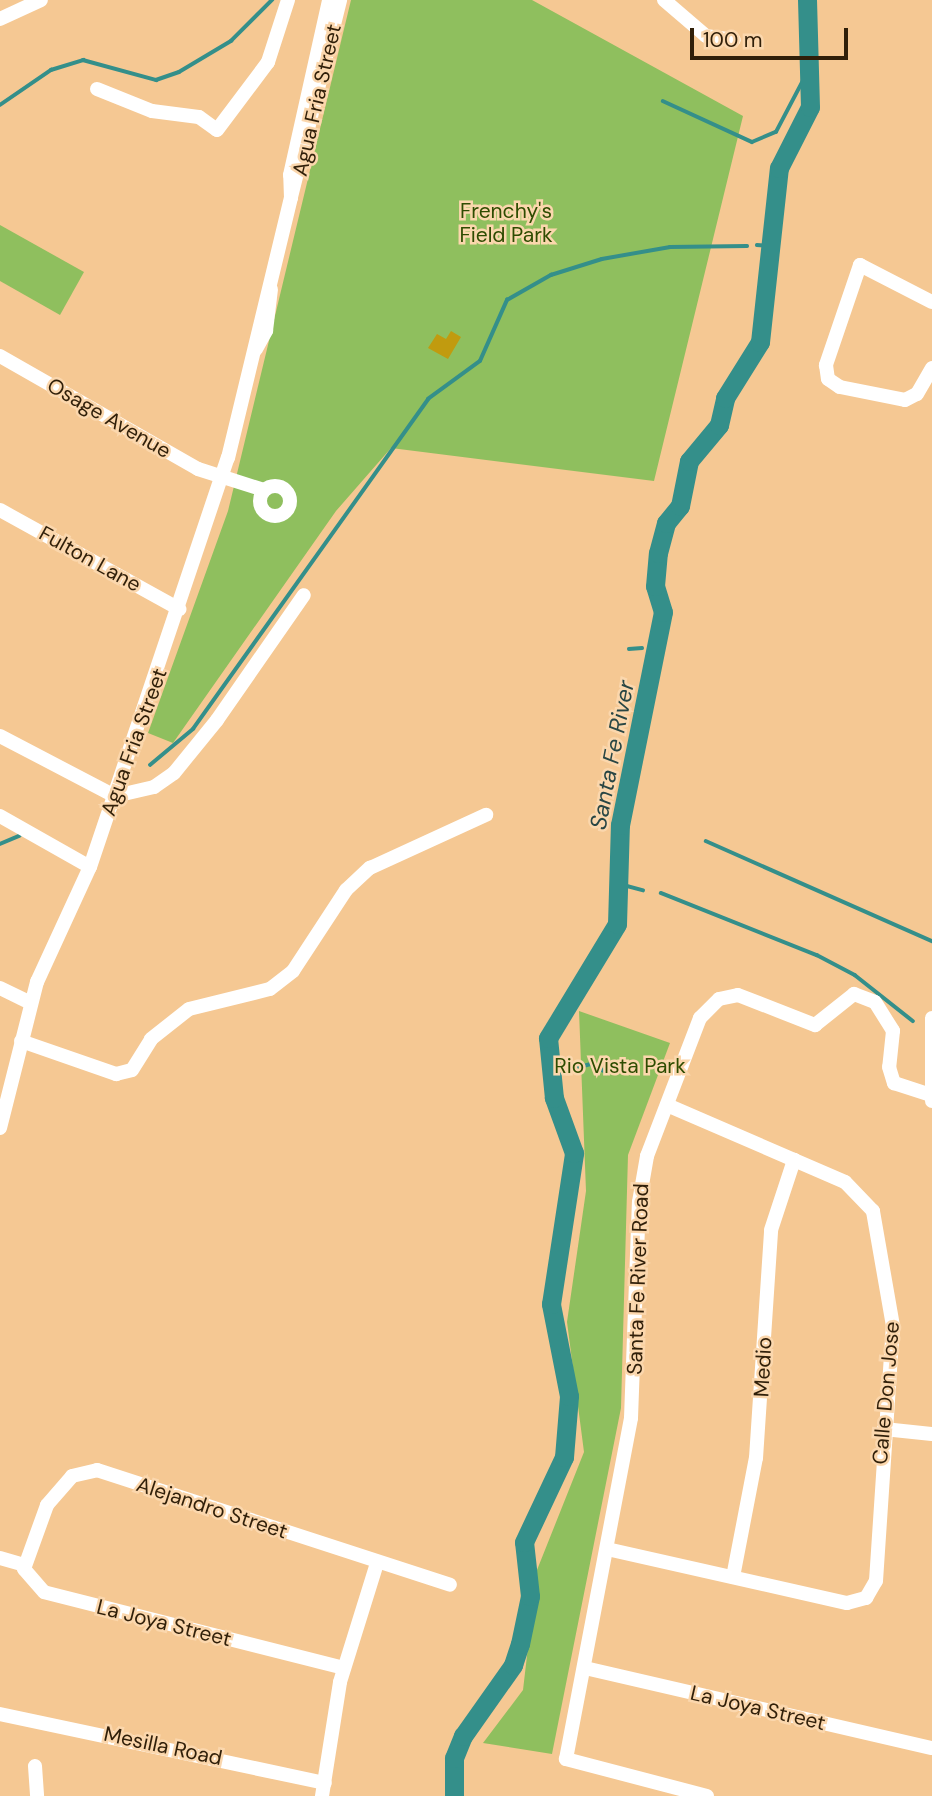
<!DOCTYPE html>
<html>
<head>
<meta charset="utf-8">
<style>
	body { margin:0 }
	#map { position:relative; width:932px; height:1796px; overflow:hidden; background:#f5c893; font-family:"DM Sans",sans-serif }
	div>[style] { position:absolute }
	.green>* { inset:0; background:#8fbf5e }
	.stream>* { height:3.5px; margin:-1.75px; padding:0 1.75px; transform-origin:1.75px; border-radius:1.75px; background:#348f8a }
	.river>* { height:19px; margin:-9.5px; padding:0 9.5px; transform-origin:9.5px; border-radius:9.5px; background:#348f8a }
	.building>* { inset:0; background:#c19b0f }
	.minor>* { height:14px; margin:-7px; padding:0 7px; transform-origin:7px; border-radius:7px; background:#fff }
	.minor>.ring { margin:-7px; padding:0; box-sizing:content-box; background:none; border:14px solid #fff; border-radius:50% }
	span { translate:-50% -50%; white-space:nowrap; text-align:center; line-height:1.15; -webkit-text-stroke:5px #fbd7ad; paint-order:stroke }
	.street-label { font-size:21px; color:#301f09 }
	.park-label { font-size:21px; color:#2e4c01 }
	.water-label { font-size:23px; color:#294644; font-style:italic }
	.scale { position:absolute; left:690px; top:28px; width:158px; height:32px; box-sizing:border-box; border:4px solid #301f09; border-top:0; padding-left:9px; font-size:21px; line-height:24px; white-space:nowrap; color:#301f09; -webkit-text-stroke:5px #fbd7ad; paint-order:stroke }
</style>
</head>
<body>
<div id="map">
	<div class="green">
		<div style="clip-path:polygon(351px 0,532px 0,743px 116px,654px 481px,391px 448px,336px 511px,173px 743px,148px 733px,228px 511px)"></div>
		<div style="clip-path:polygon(0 225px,84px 272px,60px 315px,0 281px)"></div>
		<div style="clip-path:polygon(579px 1011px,670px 1043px,628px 1155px,621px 1408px,552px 1754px,483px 1743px,523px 1690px,537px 1570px,584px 1452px,567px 1322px,586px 1191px)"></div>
	</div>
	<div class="stream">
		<div style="left:663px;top:101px;width:98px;rotate:24.7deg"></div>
		<div style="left:752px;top:142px;width:26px;rotate:-23deg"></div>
		<div style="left:776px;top:132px;width:67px;rotate:-62.3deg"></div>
		<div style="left:0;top:105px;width:62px;rotate:-34.5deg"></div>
		<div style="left:51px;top:70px;width:34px;rotate:-17deg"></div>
		<div style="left:83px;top:60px;width:76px;rotate:15.3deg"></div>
		<div style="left:156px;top:80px;width:24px;rotate:-19deg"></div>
		<div style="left:179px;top:72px;width:61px;rotate:-30.8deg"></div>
		<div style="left:231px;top:41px;width:58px;rotate:-45deg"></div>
		<div style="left:757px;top:245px;width:16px;rotate:4deg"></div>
		<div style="left:629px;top:649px;width:13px;rotate:-4deg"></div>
		<div style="left:150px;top:765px;width:56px;rotate:-39.9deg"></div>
		<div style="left:193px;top:729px;width:405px;rotate:-54.5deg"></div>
		<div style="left:428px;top:399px;width:64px;rotate:-36.2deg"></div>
		<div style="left:480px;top:361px;width:67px;rotate:-66.1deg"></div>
		<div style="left:507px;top:300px;width:51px;rotate:-29.6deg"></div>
		<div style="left:551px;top:275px;width:53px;rotate:-17.4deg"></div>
		<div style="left:602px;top:259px;width:69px;rotate:-10deg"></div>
		<div style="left:670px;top:247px;width:77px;rotate:-0.7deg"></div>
		<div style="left:706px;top:841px;width:247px;rotate:23.9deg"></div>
		<div style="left:0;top:844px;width:21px;rotate:-23deg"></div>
		<div style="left:616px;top:883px;width:28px;rotate:15deg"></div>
		<div style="left:661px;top:893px;width:168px;rotate:21.7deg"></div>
		<div style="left:817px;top:955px;width:43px;rotate:27.8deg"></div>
		<div style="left:855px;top:975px;width:74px;rotate:38.4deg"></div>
		<div style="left:579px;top:1067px;width:12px;rotate:-14deg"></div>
		<div style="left:591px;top:1064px;width:19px;rotate:28deg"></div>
	</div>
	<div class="river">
		<div style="left:454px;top:1796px;width:38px;rotate:-90deg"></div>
		<div style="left:454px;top:1758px;width:24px;rotate:-68deg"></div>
		<div style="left:463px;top:1736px;width:87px;rotate:-54.8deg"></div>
		<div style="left:513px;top:1665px;width:22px;rotate:-72deg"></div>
		<div style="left:520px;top:1644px;width:49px;rotate:-78.2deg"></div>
		<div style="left:530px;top:1596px;width:54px;rotate:-96.3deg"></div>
		<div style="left:524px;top:1542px;width:94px;rotate:-64.8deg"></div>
		<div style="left:564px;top:1457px;width:61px;rotate:-85.3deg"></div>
		<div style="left:569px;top:1396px;width:94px;rotate:-101.1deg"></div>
		<div style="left:551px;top:1304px;width:153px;rotate:-81.3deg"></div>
		<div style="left:574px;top:1153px;width:59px;rotate:-110deg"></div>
		<div style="left:554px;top:1098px;width:60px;rotate:-95.7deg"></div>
		<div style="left:548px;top:1038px;width:133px;rotate:-58.8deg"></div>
		<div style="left:617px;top:924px;width:99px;rotate:-88.3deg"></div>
		<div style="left:620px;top:825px;width:217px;rotate:-78.6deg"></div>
		<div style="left:663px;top:612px;width:27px;rotate:-107deg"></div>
		<div style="left:655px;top:586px;width:33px;rotate:-85deg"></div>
		<div style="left:658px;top:553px;width:31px;rotate:-75deg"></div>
		<div style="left:666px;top:523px;width:22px;rotate:-51deg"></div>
		<div style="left:680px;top:506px;width:46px;rotate:-78.7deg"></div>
		<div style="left:689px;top:461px;width:47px;rotate:-50.2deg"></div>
		<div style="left:719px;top:425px;width:28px;rotate:-77deg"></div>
		<div style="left:725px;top:398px;width:66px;rotate:-58deg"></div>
		<div style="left:760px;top:342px;width:175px;rotate:-83.8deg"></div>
		<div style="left:779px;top:168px;width:68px;rotate:-63.1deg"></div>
		<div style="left:810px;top:107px;width:107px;rotate:-91.6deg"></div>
	</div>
	<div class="building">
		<div style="clip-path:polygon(451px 331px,461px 337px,448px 359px,428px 348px,437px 334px,446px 339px)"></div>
	</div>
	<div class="minor">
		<div style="left:664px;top:0;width:55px;rotate:40.6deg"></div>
		<div style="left:706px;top:36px;width:28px;rotate:8deg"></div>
		<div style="left:0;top:19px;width:45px;rotate:-24.9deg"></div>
		<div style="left:97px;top:89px;width:59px;rotate:21.8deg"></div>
		<div style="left:152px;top:111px;width:47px;rotate:7.3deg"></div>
		<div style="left:199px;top:117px;width:22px;rotate:36deg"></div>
		<div style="left:217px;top:130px;width:85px;rotate:-53.1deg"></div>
		<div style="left:268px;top:62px;width:65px;rotate:-72.1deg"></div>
		<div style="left:291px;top:197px;width:203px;rotate:-76deg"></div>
		<div style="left:932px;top:302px;width:81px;rotate:-152.8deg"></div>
		<div style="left:860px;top:265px;width:106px;rotate:108.8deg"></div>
		<div style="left:826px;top:365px;width:14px;rotate:82deg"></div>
		<div style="left:828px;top:379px;width:14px;rotate:34deg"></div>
		<div style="left:840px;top:387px;width:66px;rotate:11.3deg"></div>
		<div style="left:905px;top:400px;width:13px;rotate:-27deg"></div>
		<div style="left:917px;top:394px;width:30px;rotate:-60deg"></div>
		<div style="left:256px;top:349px;width:21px;rotate:-61deg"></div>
		<div style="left:266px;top:331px;width:42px;rotate:-83.2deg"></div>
		<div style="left:0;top:356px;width:228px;rotate:29.7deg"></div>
		<div style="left:198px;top:469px;width:69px;rotate:17.7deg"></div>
		<div class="ring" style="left:260px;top:486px;width:16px;height:16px"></div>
		<div style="left:0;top:510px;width:205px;rotate:28.9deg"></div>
		<div style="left:0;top:736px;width:130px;rotate:27.6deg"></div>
		<div style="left:115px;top:796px;width:40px;rotate:-13deg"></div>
		<div style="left:154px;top:787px;width:24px;rotate:-35deg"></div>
		<div style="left:174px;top:773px;width:68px;rotate:-50.9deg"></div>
		<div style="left:217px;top:720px;width:152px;rotate:-55.2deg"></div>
		<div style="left:0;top:816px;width:103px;rotate:29.5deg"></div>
		<div style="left:0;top:988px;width:34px;rotate:26deg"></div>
		<div style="left:21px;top:1041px;width:101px;rotate:19.2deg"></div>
		<div style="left:116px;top:1074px;width:16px;rotate:-14deg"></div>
		<div style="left:132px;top:1070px;width:36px;rotate:-58deg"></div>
		<div style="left:151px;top:1039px;width:48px;rotate:-38.3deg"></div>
		<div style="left:189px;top:1009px;width:83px;rotate:-13.9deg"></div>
		<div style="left:270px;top:989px;width:29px;rotate:-38deg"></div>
		<div style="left:293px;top:971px;width:97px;rotate:-56.8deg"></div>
		<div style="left:346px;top:890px;width:33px;rotate:-43deg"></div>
		<div style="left:370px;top:868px;width:128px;rotate:-24.6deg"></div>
		<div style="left:932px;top:1101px;width:83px;rotate:-90deg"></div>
		<div style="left:0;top:1128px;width:151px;rotate:-75.8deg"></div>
		<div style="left:37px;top:982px;width:127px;rotate:-65.3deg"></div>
		<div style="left:90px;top:867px;width:432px;rotate:-71.4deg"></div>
		<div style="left:228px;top:458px;width:268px;rotate:-76.4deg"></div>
		<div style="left:291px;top:198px;width:23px;rotate:-92deg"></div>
		<div style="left:290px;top:175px;width:179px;rotate:-77.4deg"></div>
		<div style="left:884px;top:1429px;width:48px;rotate:5.9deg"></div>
		<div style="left:607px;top:1549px;width:246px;rotate:12.7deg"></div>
		<div style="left:847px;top:1603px;width:20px;rotate:-15deg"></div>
		<div style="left:866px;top:1598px;width:20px;rotate:-60deg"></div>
		<div style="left:876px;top:1581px;width:256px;rotate:-86.2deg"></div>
		<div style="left:893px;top:1326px;width:117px;rotate:-99.9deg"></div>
		<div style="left:873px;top:1211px;width:40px;rotate:-134deg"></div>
		<div style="left:845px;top:1182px;width:194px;rotate:-156.6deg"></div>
		<div style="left:0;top:1558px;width:25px;rotate:16deg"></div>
		<div style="left:733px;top:1577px;width:121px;rotate:-79.1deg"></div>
		<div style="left:756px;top:1458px;width:228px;rotate:-86.2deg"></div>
		<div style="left:771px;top:1230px;width:74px;rotate:-71.8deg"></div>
		<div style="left:344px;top:1668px;width:309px;rotate:-165.8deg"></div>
		<div style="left:44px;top:1592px;width:30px;rotate:-131deg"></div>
		<div style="left:24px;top:1569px;width:68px;rotate:-70.2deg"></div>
		<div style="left:47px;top:1505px;width:38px;rotate:-49deg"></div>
		<div style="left:72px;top:1476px;width:26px;rotate:-13deg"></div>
		<div style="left:97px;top:1470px;width:371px;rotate:18deg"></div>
		<div style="left:585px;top:1668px;width:356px;rotate:13deg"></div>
		<div style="left:0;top:1714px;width:332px;rotate:12deg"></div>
		<div style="left:35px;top:1766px;width:30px;rotate:86deg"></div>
		<div style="left:322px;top:1796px;width:115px;rotate:-81deg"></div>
		<div style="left:340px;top:1682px;width:125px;rotate:-72.7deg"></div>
		<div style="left:707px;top:1796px;width:146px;rotate:-165.3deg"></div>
		<div style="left:566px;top:1759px;width:347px;rotate:-79.2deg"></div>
		<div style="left:631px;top:1418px;width:216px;rotate:-87.9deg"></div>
		<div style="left:639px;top:1202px;width:47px;rotate:-80.1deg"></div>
		<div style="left:647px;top:1156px;width:148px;rotate:-69deg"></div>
		<div style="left:700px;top:1018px;width:27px;rotate:-45deg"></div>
		<div style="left:719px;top:999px;width:19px;rotate:-12deg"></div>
		<div style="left:738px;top:995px;width:83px;rotate:21.3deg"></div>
		<div style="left:815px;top:1025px;width:50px;rotate:-38.5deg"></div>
		<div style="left:854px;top:994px;width:22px;rotate:21deg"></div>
		<div style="left:875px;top:1002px;width:34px;rotate:58deg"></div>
		<div style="left:893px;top:1031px;width:36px;rotate:96deg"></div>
		<div style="left:889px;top:1067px;width:17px;rotate:73deg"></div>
		<div style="left:894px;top:1083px;width:39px;rotate:18deg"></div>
	</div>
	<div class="street-label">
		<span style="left:317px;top:100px;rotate:-77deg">Agua Fria Street</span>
		<span style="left:109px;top:418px;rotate:30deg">Osage Avenue</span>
		<span style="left:90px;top:559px;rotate:29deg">Fulton Lane</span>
		<span style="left:134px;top:742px;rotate:-70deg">Agua Fria Street</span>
		<span style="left:638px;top:1279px;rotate:-88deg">Santa Fe River Road</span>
		<span style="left:763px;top:1367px;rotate:-87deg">Medio</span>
		<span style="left:886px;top:1393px;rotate:-85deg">Calle Don Jose</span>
		<span style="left:212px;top:1508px;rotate:18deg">Alejandro Street</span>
		<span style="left:164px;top:1623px;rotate:14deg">La Joya Street</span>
		<span style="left:758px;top:1708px;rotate:13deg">La Joya Street</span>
		<span style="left:163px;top:1746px;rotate:12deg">Mesilla Road</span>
	</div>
	<div class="park-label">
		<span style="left:506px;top:223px">Frenchy's<br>Field Park</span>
		<span style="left:620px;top:1066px">Rio Vista Park</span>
	</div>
	<div class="water-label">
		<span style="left:612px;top:755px;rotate:-79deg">Santa Fe River</span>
	</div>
	<div class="scale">100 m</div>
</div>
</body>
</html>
